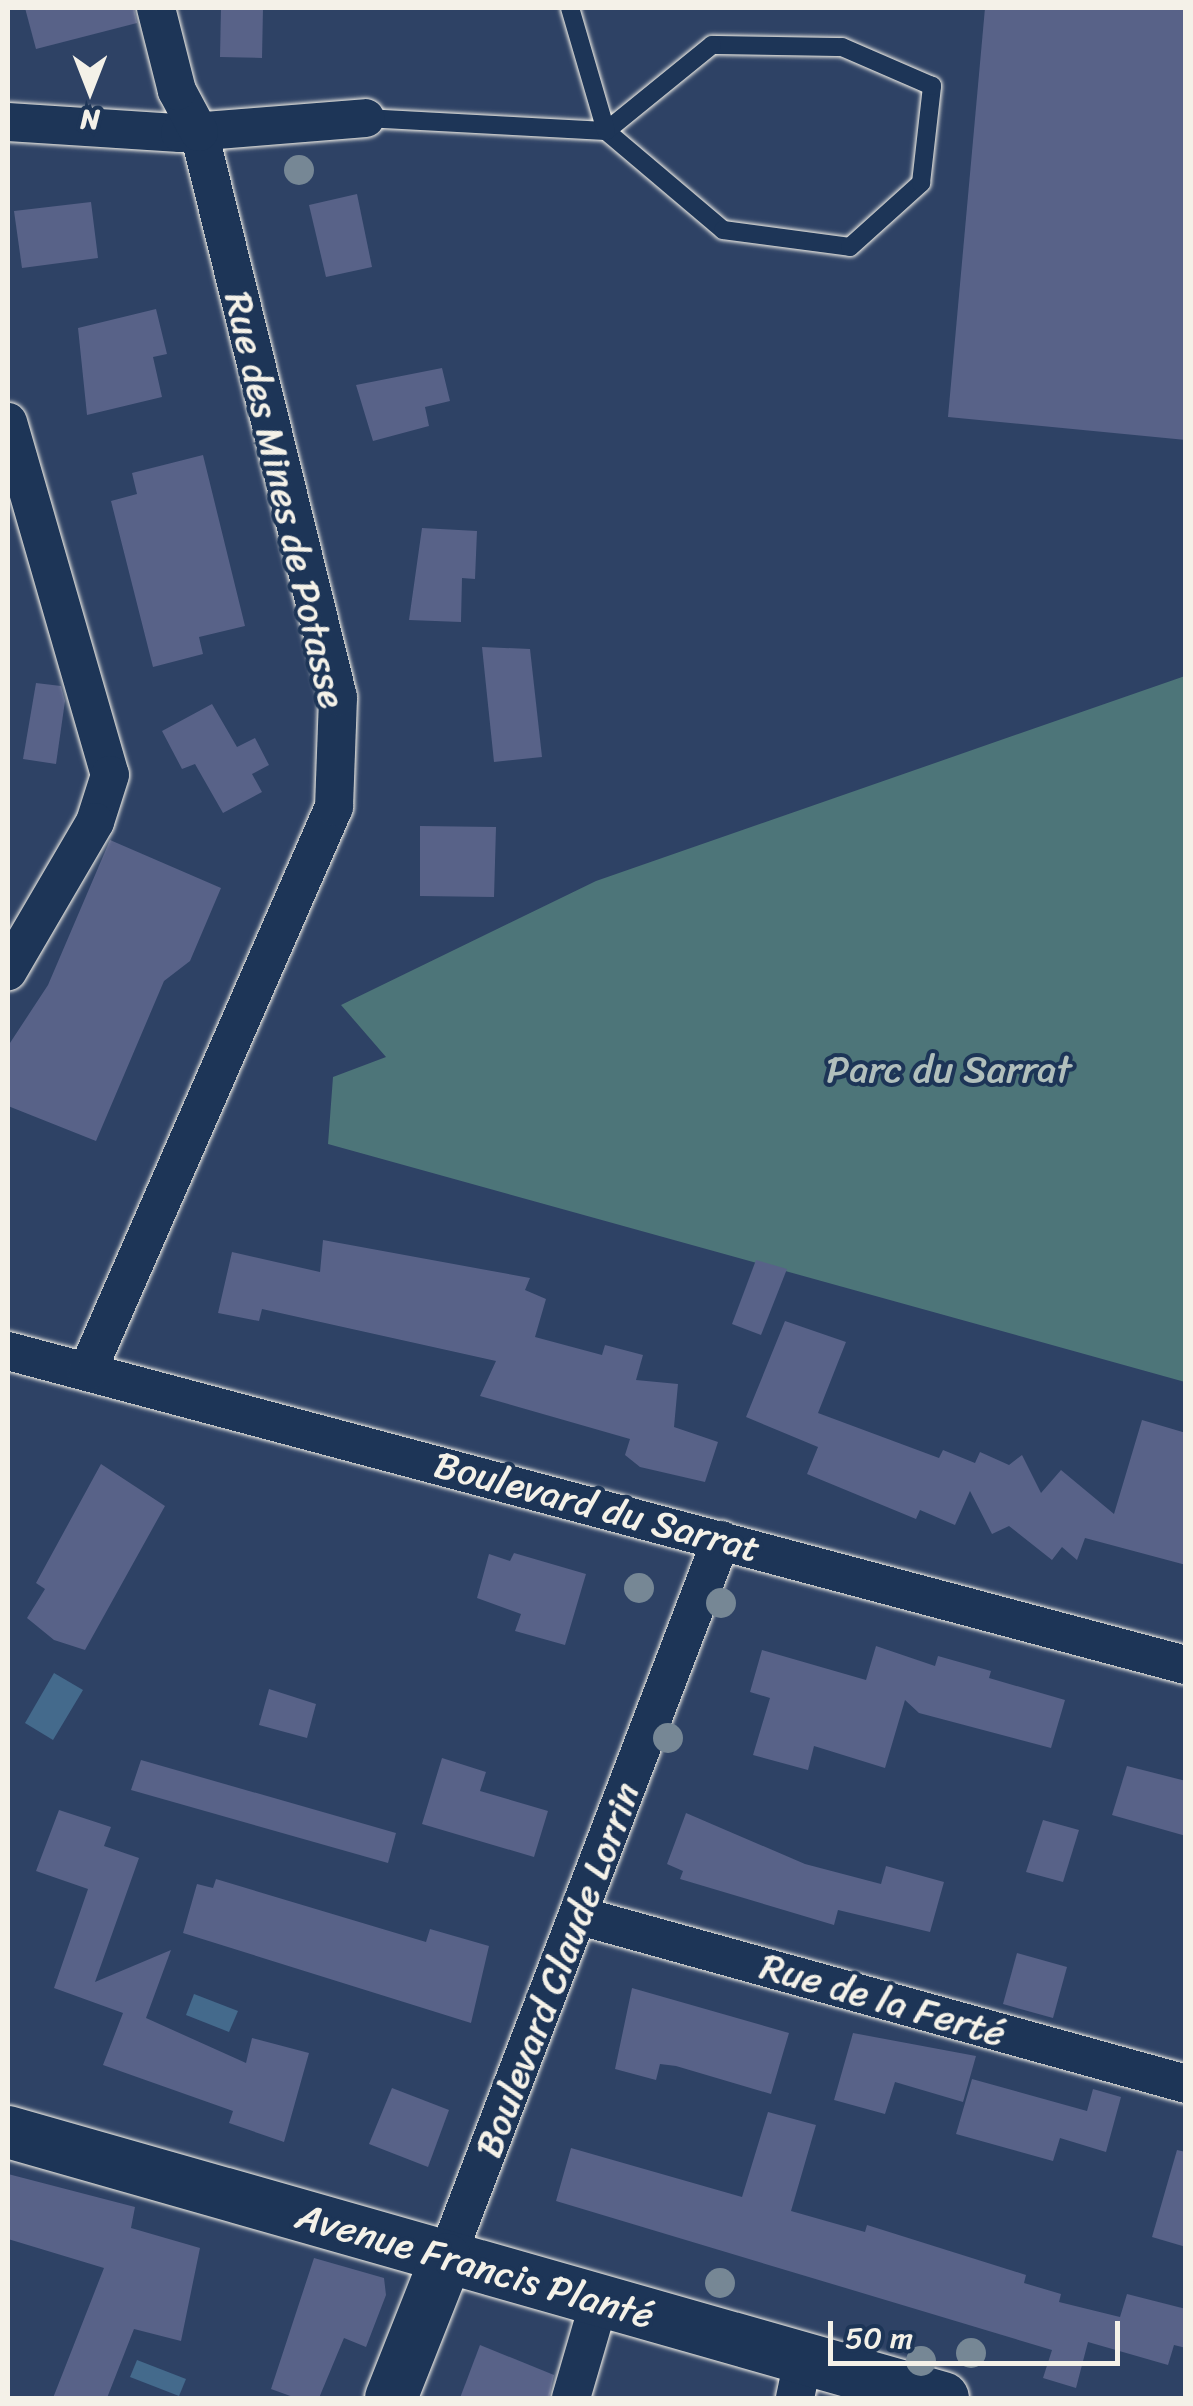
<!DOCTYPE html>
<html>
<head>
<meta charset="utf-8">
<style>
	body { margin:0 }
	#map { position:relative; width:1193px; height:2406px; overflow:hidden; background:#2e4265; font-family:Sriracha,sans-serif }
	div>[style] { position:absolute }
	.green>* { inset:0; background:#4d7579 }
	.water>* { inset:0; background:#446a8c }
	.building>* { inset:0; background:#586288 }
	.roads { filter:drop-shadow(0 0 2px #f4f1e8) drop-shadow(0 0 2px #f4f1e8) }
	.lane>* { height:18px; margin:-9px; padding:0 9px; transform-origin:9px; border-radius:9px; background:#1d3557 }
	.street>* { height:38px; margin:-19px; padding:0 19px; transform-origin:19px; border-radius:19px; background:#1d3557 }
	.secondary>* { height:52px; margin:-26px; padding:0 26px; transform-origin:26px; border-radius:26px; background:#1d3557 }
	.trees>* { width:30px; height:30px; margin:-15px; border-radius:50%; background:#768795 }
	span { translate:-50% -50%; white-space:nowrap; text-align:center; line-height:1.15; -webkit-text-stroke:8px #1d3557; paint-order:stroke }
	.street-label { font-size:38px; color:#f4f1e8 }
	.park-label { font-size:38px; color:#b1bfbc }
	.frame { position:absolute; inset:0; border:10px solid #f4f1e8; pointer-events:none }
	.north { position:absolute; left:40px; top:40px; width:100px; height:100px; -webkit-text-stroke:8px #1d3557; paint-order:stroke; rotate:180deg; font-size:28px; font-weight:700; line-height:40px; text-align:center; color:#f4f1e8 }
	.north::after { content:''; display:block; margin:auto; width:35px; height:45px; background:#f4f1e8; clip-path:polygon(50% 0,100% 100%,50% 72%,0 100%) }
	.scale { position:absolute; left:828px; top:2321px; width:292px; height:45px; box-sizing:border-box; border:5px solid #f4f1e8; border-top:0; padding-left:12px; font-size:30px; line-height:35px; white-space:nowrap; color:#f4f1e8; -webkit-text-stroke:8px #1d3557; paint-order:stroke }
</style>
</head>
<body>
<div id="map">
	<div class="green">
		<div style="clip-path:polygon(1185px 676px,1185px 1382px,328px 1144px,333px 1077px,386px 1057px,341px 1005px,596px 881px)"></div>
	</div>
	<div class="water">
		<div style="clip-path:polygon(54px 1673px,83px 1690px,53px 1740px,25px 1723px)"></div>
		<div style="clip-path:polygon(194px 1994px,238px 2011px,229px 2032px,186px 2015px)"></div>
		<div style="clip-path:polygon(137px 2360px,186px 2379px,179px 2396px,130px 2377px)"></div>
	</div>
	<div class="building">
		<div style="clip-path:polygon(25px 8px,134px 8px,137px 23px,36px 49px)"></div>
		<div style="clip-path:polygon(221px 8px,263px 8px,262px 58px,220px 57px)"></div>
		<div style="clip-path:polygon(985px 8px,1186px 8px,1186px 440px,948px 417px)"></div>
		<div style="clip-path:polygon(357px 194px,372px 267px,326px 277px,309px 205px)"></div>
		<div style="clip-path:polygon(91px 202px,98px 258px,22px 268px,14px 211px)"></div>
		<div style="clip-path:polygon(156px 309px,167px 354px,153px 357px,162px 397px,87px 415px,78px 328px)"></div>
		<div style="clip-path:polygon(442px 368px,450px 401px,425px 407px,429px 426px,373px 441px,356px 385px)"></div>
		<div style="clip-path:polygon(203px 455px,245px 626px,199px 637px,203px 654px,153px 667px,111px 501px,137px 494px,132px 473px)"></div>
		<div style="clip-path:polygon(422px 528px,477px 531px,475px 579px,462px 578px,461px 622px,409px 620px)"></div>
		<div style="clip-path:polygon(482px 647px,530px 649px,542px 757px,494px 762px)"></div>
		<div style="clip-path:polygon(36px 683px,61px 686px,65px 701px,56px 764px,23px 759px)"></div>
		<div style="clip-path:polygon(212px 704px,237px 747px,255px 738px,269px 765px,252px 774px,262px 792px,223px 813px,195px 764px,182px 769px,162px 731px)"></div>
		<div style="clip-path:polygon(420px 826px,496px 827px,494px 897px,420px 896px)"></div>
		<div style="clip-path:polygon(110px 840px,221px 888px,190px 961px,164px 981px,96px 1141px,8px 1106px,8px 1046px,48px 985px)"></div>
		<div style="clip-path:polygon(323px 1240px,530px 1278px,525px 1290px,546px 1299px,535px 1337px,602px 1355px,605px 1345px,643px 1355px,636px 1380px,678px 1384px,674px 1427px,718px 1442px,705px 1482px,640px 1467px,625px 1455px,630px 1439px,480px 1396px,496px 1361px,262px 1309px,259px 1321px,218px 1313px,232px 1252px,320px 1272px)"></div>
		<div style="clip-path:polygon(756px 1260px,787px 1269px,761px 1335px,732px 1324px)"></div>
		<div style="clip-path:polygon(785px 1321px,846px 1342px,818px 1413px,939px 1458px,943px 1450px,975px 1463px,980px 1452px,1009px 1465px,1022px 1455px,1041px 1493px,1061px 1470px,1114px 1514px,1142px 1420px,1186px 1433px,1186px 1565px,1085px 1538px,1077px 1560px,1062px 1547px,1052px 1560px,1009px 1526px,992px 1534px,970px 1491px,955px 1525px,920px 1510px,916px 1519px,807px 1474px,818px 1447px,746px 1417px)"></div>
		<div style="clip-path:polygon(101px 1464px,165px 1506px,85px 1650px,54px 1640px,27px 1618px,45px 1589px,36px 1583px)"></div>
		<div style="clip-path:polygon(514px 1553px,586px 1574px,565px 1645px,515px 1631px,521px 1614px,477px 1598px,489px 1554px,510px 1561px)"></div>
		<div style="clip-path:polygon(876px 1646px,935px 1666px,938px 1656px,991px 1671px,989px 1678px,1065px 1700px,1051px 1748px,919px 1713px,905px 1700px,885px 1768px,814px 1746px,808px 1770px,753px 1755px,770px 1698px,750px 1692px,762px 1650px,866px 1680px)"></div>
		<div style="clip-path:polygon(269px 1689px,316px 1704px,307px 1738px,259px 1725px)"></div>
		<div style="clip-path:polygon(442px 1758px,486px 1772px,480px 1791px,548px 1811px,534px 1857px,422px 1824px)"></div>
		<div style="clip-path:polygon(141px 1760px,396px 1833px,388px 1863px,131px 1790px)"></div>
		<div style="clip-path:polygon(1127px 1766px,1186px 1781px,1186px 1836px,1112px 1815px)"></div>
		<div style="clip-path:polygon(59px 1810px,111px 1827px,104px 1846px,139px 1858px,95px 1982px,171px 1950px,146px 2018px,246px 2063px,252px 2038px,309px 2053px,284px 2142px,229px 2123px,233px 2111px,103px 2065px,123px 2013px,54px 1988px,88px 1889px,36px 1871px)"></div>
		<div style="clip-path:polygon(686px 1813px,805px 1864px,881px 1884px,886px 1866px,944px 1882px,930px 1932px,838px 1910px,834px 1925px,680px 1879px,683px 1871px,667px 1864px)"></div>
		<div style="clip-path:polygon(1043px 1820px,1079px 1830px,1063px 1882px,1026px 1872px)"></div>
		<div style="clip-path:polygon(216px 1879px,426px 1942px,430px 1929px,489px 1946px,471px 2023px,183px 1933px,197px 1884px,213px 1888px)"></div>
		<div style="clip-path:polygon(1017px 1953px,1067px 1967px,1053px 2018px,1003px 2004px)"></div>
		<div style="clip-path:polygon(632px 1988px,789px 2033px,771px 2094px,676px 2066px,660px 2064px,656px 2080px,615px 2069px)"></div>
		<div style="clip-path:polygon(853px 2033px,976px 2056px,963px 2102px,895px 2082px,885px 2114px,834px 2100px)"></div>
		<div style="clip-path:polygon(972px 2079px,1087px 2111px,1093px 2089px,1121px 2097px,1106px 2152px,1060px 2138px,1053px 2161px,956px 2134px)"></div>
		<div style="clip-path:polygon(392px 2088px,449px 2110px,428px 2167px,369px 2144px)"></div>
		<div style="clip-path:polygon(768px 2112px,816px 2125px,791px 2211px,865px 2232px,867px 2225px,1026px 2275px,1024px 2283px,1061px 2294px,1059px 2302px,1120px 2317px,1127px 2294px,1186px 2309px,1186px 2348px,1174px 2345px,1168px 2365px,1088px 2342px,1076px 2388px,1043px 2378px,1052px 2350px,556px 2201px,571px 2148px,742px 2197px)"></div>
		<div style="clip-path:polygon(1177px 2150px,1186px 2152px,1186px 2247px,1152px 2237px)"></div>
		<div style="clip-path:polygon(8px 2174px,135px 2207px,131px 2228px,200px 2248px,181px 2341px,134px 2329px,107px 2398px,53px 2398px,104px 2268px,8px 2239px)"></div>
		<div style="clip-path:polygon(314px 2258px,384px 2278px,386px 2295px,366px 2347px,344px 2338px,319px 2398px,296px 2398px,271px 2389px)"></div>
		<div style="clip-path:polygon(480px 2345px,554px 2375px,549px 2398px,460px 2398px)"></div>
	</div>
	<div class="roads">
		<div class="lane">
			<div style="left:365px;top:118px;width:241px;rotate:3.1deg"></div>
			<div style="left:606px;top:131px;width:153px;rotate:40.2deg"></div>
			<div style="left:723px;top:230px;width:128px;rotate:7.6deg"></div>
			<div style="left:850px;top:247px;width:96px;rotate:-42deg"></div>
			<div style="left:921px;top:183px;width:98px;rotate:-83.5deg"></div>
			<div style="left:932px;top:86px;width:98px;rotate:-156.6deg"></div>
			<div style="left:842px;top:47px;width:130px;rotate:-179.1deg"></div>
			<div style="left:712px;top:45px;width:136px;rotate:140.9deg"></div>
			<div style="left:606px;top:131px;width:128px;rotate:-106.3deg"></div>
		</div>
		<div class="street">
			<div style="left:8px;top:122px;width:172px;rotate:3.7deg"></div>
			<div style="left:180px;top:133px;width:186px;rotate:-4.6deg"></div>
			<div style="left:8px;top:422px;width:367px;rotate:73.9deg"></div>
			<div style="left:110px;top:775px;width:49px;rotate:107.7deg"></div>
			<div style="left:95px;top:822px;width:173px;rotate:120.3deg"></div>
			<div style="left:8px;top:1351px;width:1219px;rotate:14.93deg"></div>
			<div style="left:87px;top:1372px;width:617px;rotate:-66.39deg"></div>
			<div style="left:334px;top:807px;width:110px;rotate:-87.9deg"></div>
			<div style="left:338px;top:697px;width:582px;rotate:-103.82deg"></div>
			<div style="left:199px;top:132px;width:47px;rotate:-118.2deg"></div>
			<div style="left:177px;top:91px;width:86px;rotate:-104.2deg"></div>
			<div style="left:580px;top:1916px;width:629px;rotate:15.49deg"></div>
			<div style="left:446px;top:2259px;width:770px;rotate:-69.07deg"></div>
			<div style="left:571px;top:2398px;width:100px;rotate:-73.7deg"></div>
			<div style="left:795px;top:2398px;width:40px;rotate:-78deg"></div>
		</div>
		<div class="secondary">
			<div style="left:8px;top:2132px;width:972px;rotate:15.88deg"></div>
			<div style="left:391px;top:2398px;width:149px;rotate:-68.4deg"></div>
		</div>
	</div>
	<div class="trees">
		<div style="left:299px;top:170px"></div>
		<div style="left:639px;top:1588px"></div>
		<div style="left:721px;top:1603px"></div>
		<div style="left:668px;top:1738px"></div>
		<div style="left:720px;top:2283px"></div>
		<div style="left:971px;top:2353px"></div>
		<div style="left:921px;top:2361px"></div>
	</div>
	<div class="street-label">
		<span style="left:285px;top:500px;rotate:77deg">Rue des Mines de Potasse</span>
		<span style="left:597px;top:1507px;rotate:15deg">Boulevard du Sarrat</span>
		<span style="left:558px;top:1970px;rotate:-69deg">Boulevard Claude Lorrin</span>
		<span style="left:883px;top:2000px;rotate:16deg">Rue de la Ferté</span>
		<span style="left:475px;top:2266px;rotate:16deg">Avenue Francis Planté</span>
	</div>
	<div class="park-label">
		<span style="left:949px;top:1070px">Parc du Sarrat</span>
	</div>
	<div class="frame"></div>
	<div class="north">N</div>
	<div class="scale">50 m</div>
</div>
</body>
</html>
